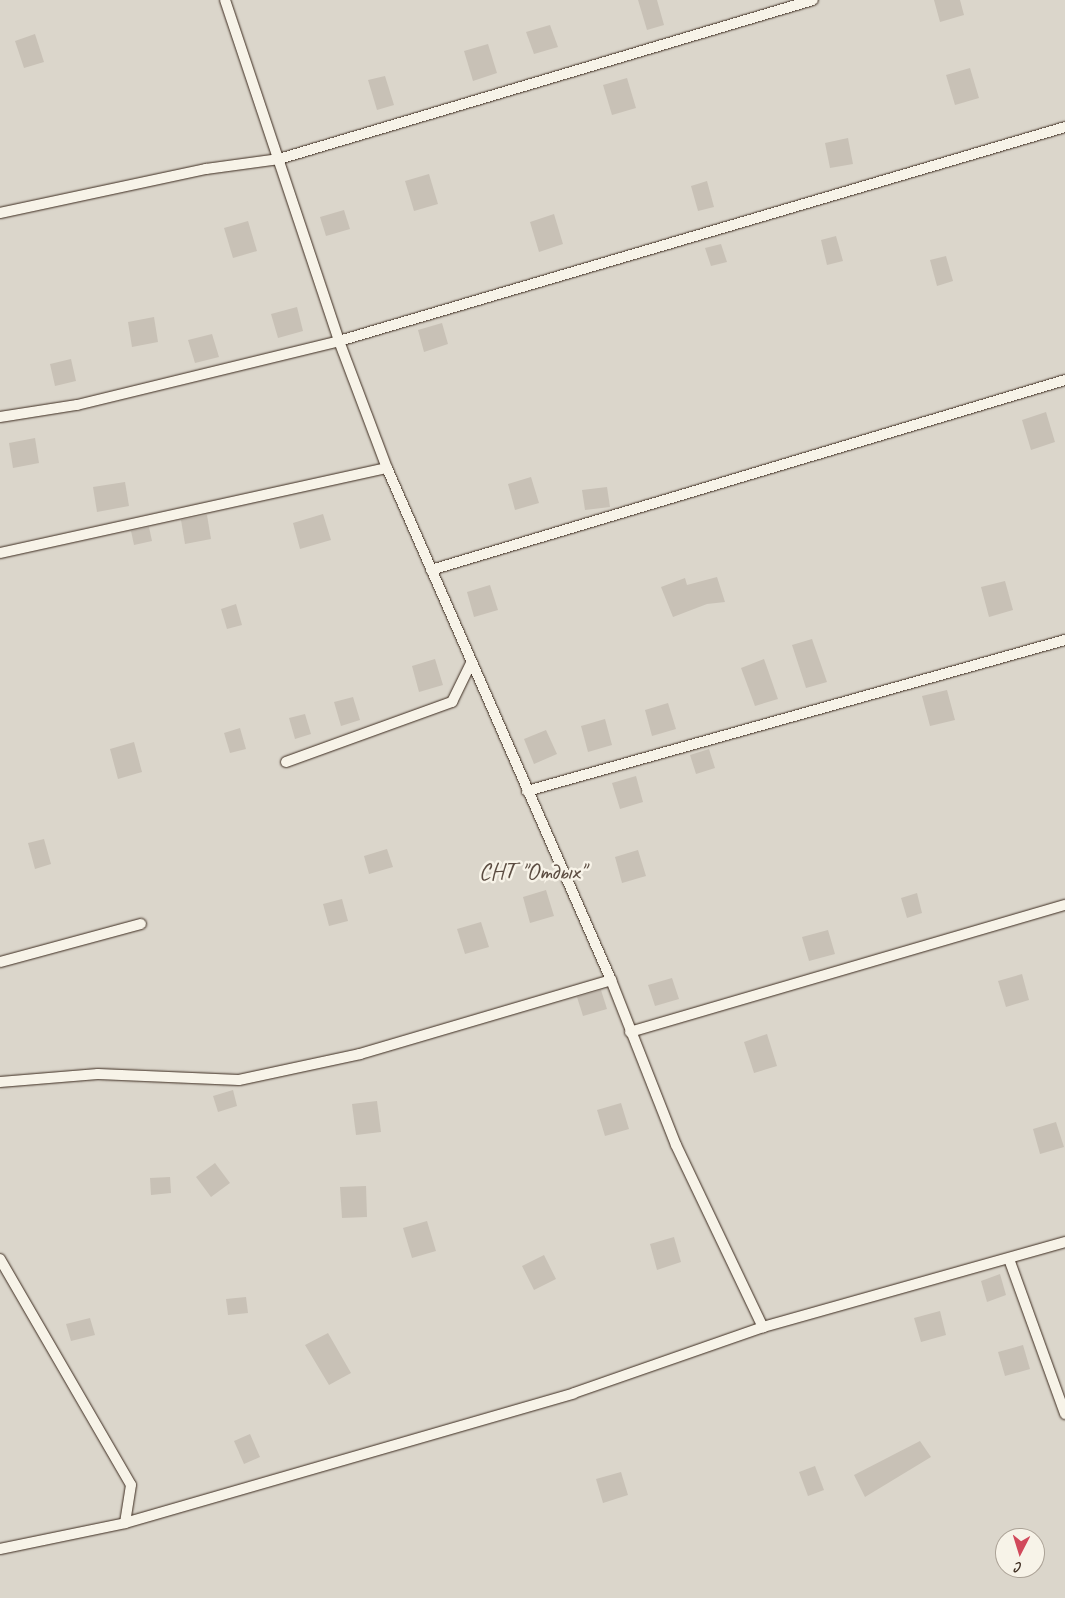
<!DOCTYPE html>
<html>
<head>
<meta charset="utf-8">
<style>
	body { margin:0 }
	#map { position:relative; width:1065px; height:1598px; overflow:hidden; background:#f7f3e8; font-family:Caveat,sans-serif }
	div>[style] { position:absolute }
	.green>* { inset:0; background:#dbd6cb }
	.building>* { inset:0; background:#c8c1b6 }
	.roads { filter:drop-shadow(0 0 1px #3b2a1e) drop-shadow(0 0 1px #3b2a1e) }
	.service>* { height:10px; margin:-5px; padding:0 5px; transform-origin:5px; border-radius:5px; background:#f7f3e8 }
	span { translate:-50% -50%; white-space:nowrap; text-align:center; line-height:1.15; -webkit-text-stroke:5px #f7f3e8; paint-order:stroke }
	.park-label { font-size:24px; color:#5b4c41 }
	.north { position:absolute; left:995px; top:1528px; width:50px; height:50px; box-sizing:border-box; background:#f7f3e8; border:1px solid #aca397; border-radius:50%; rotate:185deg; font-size:14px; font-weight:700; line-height:20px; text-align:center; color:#3b2a1e }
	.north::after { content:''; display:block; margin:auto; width:18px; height:22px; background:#d1495b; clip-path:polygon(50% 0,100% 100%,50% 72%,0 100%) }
</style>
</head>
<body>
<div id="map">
	<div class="green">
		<div style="clip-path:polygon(evenodd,0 0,1065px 0,1065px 1598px,0 1598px,0 0,1005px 1538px,1035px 1538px,1035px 1568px,1005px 1568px,1005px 1538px)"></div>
	</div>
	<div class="building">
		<div style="clip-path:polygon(638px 0,657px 0,664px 25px,647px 30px)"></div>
		<div style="clip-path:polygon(934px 0,960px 0,964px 15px,940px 22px)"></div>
		<div style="clip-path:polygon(550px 25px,558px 47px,534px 54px,526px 32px)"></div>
		<div style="clip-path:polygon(35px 34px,44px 62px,24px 68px,15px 41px)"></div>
		<div style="clip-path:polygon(488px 44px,497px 73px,473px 81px,464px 51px)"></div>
		<div style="clip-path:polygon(970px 68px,979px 98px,955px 105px,946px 75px)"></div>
		<div style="clip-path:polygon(385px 76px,394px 105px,377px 110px,368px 80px)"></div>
		<div style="clip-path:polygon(627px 78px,636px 108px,612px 115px,603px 85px)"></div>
		<div style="clip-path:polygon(848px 138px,853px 164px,830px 168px,825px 143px)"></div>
		<div style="clip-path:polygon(429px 174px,438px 204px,414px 211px,405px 181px)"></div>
		<div style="clip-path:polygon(707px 181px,714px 207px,698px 211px,691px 186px)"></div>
		<div style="clip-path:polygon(344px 210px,350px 229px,326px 236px,320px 217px)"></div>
		<div style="clip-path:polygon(554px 214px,563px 244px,539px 252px,530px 222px)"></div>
		<div style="clip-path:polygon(248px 221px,257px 251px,233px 258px,224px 228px)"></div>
		<div style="clip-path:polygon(836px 236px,843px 261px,827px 265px,821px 240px)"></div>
		<div style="clip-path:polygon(721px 244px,727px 262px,711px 266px,705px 248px)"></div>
		<div style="clip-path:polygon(946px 256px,953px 281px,937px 286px,930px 260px)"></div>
		<div style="clip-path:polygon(297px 307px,303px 331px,278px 338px,271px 314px)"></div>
		<div style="clip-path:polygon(154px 317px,158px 342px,132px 347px,128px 322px)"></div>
		<div style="clip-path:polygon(442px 323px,448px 344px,424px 352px,418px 330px)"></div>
		<div style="clip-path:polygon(212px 334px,219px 357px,195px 363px,188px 340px)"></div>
		<div style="clip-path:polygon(71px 359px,76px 381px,55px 386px,50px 364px)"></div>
		<div style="clip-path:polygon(1046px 412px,1055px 442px,1031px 450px,1022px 420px)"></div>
		<div style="clip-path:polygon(35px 438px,39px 463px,13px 468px,9px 443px)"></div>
		<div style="clip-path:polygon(531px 477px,539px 503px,515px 510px,508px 484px)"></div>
		<div style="clip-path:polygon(125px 482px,129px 506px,97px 512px,93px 487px)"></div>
		<div style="clip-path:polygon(607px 487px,610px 507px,585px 510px,582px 490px)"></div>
		<div style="clip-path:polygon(323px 514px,331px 540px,300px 549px,293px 523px)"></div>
		<div style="clip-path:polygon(207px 515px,211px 539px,185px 544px,181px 520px)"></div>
		<div style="clip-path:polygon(149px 527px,152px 541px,134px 545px,131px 531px)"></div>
		<div style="clip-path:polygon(717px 577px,725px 602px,707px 604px,673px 617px,661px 587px,685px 578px,687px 585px)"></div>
		<div style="clip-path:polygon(1005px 581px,1013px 610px,989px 617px,981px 587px)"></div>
		<div style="clip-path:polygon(490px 585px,498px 610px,474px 617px,467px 592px)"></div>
		<div style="clip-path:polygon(236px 604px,242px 625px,227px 629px,221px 609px)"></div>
		<div style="clip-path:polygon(812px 639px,827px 682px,806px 688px,792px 645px)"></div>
		<div style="clip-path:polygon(435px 659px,443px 685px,419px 692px,412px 666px)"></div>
		<div style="clip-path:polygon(764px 659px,778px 699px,755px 706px,741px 668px)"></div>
		<div style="clip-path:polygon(947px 690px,955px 720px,930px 726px,922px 696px)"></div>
		<div style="clip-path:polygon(353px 697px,360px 720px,341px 726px,334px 702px)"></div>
		<div style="clip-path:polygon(668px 703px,676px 729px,652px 736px,645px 710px)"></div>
		<div style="clip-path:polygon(305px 714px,311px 734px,295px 739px,289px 718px)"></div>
		<div style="clip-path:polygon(605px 719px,612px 745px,588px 752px,581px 726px)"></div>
		<div style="clip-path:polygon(240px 728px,246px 749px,230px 753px,224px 733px)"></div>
		<div style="clip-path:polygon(546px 730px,557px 754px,534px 764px,524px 739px)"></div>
		<div style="clip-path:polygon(134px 742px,142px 772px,118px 779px,110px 749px)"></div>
		<div style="clip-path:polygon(709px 749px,715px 768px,696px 774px,690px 755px)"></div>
		<div style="clip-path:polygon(636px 776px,643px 802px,620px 809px,612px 783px)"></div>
		<div style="clip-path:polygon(44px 839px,51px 864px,35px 869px,28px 843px)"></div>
		<div style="clip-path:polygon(387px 849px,393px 867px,369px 874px,364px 856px)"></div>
		<div style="clip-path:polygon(638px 850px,646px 876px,622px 883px,615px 857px)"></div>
		<div style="clip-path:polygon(546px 890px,554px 916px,530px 923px,523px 897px)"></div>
		<div style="clip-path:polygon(917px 893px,922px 913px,907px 918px,901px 898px)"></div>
		<div style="clip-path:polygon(342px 899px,348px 921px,329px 926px,323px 904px)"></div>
		<div style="clip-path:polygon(481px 922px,489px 947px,465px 954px,457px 929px)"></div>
		<div style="clip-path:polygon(828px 930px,835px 954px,809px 961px,802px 937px)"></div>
		<div style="clip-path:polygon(1022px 974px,1029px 1000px,1006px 1007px,998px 981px)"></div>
		<div style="clip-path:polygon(672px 978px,679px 999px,655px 1006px,648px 985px)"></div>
		<div style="clip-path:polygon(601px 990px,607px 1009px,583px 1016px,577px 997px)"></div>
		<div style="clip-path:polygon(767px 1034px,777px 1066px,754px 1073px,744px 1042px)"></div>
		<div style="clip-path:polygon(233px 1090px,237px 1106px,218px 1112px,213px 1096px)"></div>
		<div style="clip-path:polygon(377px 1101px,381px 1132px,356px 1135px,352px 1104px)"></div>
		<div style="clip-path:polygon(621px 1103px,629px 1129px,605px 1136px,597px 1110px)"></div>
		<div style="clip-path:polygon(1056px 1122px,1064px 1147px,1040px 1154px,1033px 1129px)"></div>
		<div style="clip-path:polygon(215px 1163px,230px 1183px,211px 1197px,196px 1177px)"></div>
		<div style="clip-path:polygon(170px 1177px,171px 1193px,151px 1195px,150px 1178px)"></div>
		<div style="clip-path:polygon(366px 1186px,367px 1217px,342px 1218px,340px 1187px)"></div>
		<div style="clip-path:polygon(427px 1221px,436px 1251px,412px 1258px,403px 1228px)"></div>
		<div style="clip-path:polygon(674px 1237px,681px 1262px,657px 1270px,650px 1244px)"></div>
		<div style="clip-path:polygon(544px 1255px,556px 1279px,534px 1290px,522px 1266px)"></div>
		<div style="clip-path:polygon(1000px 1274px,1006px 1295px,987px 1302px,981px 1281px)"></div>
		<div style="clip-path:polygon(246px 1297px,248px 1313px,228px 1315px,226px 1299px)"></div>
		<div style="clip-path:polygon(940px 1311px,946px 1335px,921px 1342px,914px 1318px)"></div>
		<div style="clip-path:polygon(90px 1318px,95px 1335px,71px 1341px,66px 1324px)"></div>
		<div style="clip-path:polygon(328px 1333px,351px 1373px,329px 1385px,305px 1345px)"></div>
		<div style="clip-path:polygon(1023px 1345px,1030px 1369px,1005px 1376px,998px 1352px)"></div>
		<div style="clip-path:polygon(250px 1434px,260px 1457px,244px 1464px,234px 1441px)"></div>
		<div style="clip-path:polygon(920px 1441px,931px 1457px,865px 1497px,854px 1475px)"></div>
		<div style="clip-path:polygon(815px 1466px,824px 1490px,808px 1496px,799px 1472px)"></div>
		<div style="clip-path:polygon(621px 1472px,628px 1495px,603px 1503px,596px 1479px)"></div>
	</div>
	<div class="roads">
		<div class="service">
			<div style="left:225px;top:0;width:360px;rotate:71.5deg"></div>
			<div style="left:339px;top:341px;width:136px;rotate:69.3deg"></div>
			<div style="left:387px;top:468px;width:559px;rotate:66.37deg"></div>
			<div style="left:611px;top:980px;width:177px;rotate:68.5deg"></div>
			<div style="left:676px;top:1145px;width:202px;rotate:64.5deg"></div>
			<div style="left:0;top:213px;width:211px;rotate:-12.1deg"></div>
			<div style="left:206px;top:169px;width:74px;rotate:-7.8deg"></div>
			<div style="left:279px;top:159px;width:557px;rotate:-16.58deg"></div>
			<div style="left:0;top:417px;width:78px;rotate:-8.9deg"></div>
			<div style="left:77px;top:405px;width:270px;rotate:-13.7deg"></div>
			<div style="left:339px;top:341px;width:757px;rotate:-16.42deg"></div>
			<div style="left:0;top:553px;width:396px;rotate:-12.4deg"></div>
			<div style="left:431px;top:570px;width:662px;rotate:-16.68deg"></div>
			<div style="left:286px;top:762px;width:177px;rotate:-19.9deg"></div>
			<div style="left:452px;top:702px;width:43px;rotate:-64deg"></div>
			<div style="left:527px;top:791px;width:559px;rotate:-15.68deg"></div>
			<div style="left:0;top:962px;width:146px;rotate:-15.1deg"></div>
			<div style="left:630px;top:1032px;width:453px;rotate:-16.3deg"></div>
			<div style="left:0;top:1082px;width:98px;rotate:-4.7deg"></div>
			<div style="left:98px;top:1074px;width:141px;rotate:2.4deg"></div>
			<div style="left:239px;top:1080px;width:124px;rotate:-12.1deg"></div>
			<div style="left:360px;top:1054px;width:262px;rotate:-16.4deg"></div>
			<div style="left:0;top:1259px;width:261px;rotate:59.9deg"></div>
			<div style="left:131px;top:1485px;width:38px;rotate:99deg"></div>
			<div style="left:1009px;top:1259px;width:165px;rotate:70.1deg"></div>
			<div style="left:0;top:1549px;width:128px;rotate:-11.7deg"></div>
			<div style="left:125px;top:1523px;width:467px;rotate:-16.1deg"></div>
			<div style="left:574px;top:1393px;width:200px;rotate:-19.2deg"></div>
			<div style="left:763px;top:1327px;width:314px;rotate:-15.7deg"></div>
		</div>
	</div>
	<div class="park-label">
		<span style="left:532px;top:872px">СНТ "Отдых"</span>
	</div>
	<div class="north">С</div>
</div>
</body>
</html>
